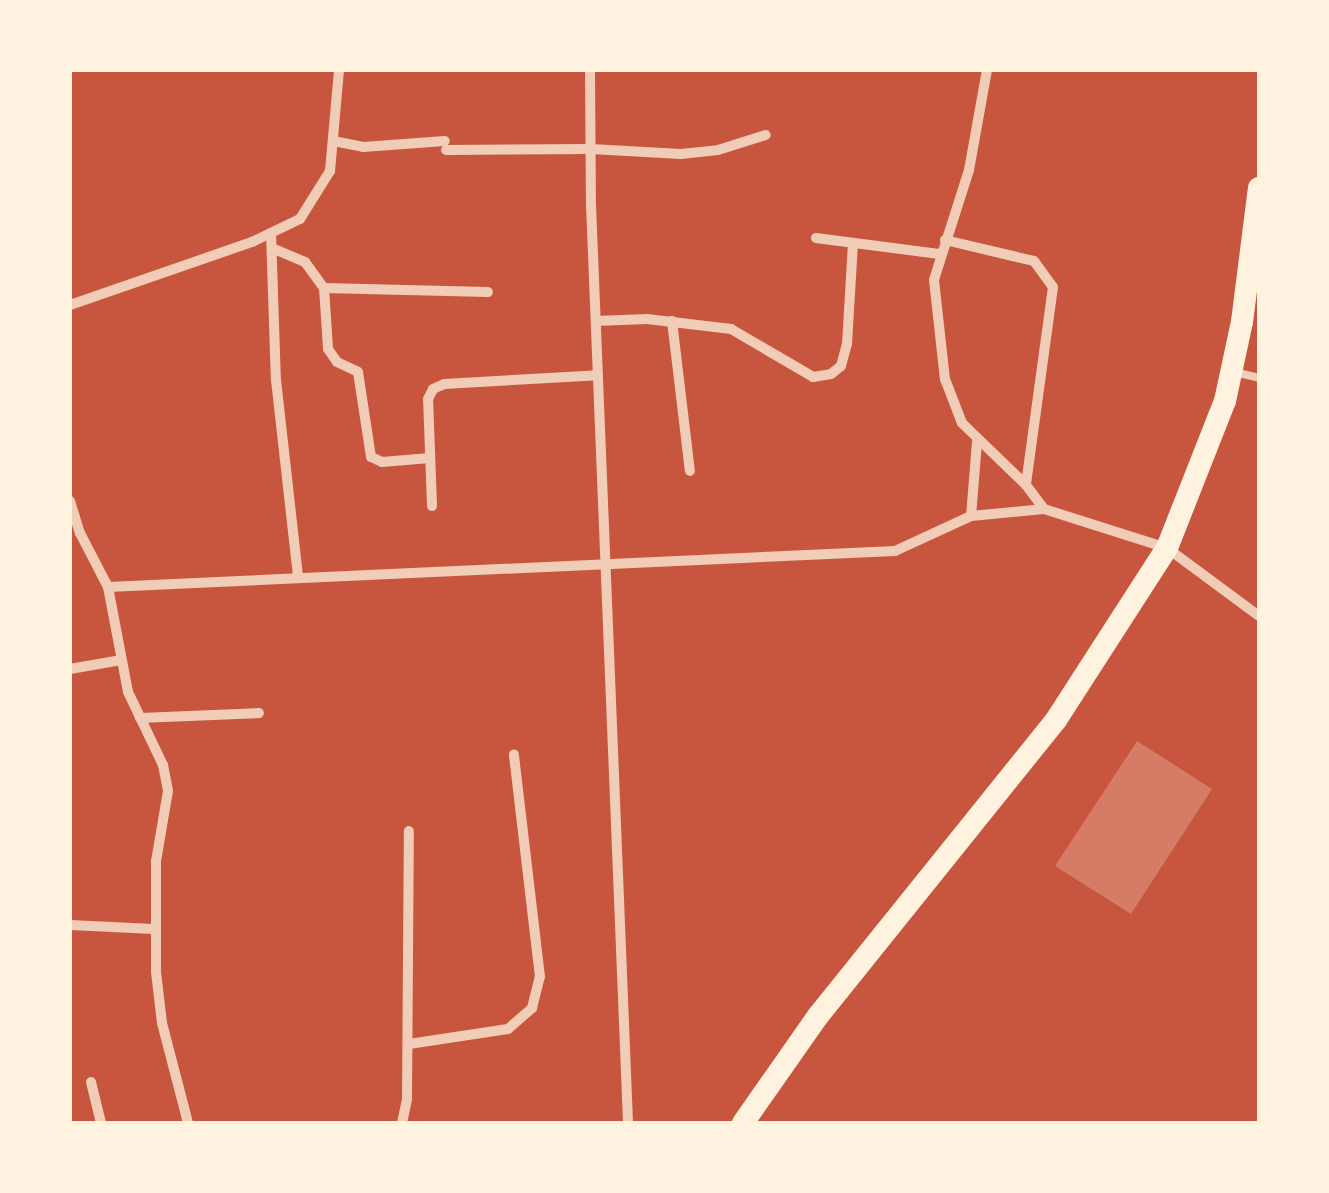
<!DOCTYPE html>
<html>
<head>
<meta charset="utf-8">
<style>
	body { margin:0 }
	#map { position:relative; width:1329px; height:1193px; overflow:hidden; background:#c8553d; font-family:Helvetica,sans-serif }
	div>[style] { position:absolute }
	.building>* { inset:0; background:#d67c66 }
	.service>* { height:8px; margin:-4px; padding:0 4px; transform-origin:4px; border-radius:4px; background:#f1ccb7 }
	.minor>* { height:10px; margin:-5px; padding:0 5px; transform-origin:5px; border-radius:5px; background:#f1ccb7 }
	.trunk>* { height:22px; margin:-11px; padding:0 11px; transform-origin:11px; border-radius:11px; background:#fff3e0 }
	span { translate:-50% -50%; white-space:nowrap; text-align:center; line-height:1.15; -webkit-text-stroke:8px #fff3e0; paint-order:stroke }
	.frame { position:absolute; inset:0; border:72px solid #fff3e0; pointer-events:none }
</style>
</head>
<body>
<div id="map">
	<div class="building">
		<div style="clip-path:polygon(1137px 741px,1212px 789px,1131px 914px,1055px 866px)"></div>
	</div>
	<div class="service">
		<div style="left:1234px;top:372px;width:26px;rotate:13deg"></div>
	</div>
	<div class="minor">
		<div style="left:590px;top:70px;width:135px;rotate:89.6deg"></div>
		<div style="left:591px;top:205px;width:919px;rotate:87.69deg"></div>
		<div style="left:987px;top:70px;width:102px;rotate:100.2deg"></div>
		<div style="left:969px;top:170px;width:115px;rotate:107.7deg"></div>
		<div style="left:934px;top:280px;width:100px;rotate:83.7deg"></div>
		<div style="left:945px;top:379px;width:47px;rotate:68.9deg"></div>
		<div style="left:962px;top:423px;width:89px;rotate:44.1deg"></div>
		<div style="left:1026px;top:485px;width:30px;rotate:53deg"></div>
		<div style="left:1044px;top:509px;width:129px;rotate:17.6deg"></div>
		<div style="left:1167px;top:548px;width:114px;rotate:36.5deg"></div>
		<div style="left:333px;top:141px;width:31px;rotate:11deg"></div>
		<div style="left:363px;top:147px;width:82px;rotate:-4.2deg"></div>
		<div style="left:446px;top:150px;width:145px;rotate:-0.4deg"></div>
		<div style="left:591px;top:149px;width:90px;rotate:3.2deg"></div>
		<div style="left:681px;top:154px;width:37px;rotate:-6deg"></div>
		<div style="left:718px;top:150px;width:50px;rotate:-17.4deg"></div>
		<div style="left:271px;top:233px;width:147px;rotate:88.1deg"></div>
		<div style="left:276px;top:380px;width:197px;rotate:83.6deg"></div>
		<div style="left:816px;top:238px;width:124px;rotate:7.4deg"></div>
		<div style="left:945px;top:240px;width:91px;rotate:13.3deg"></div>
		<div style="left:1034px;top:261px;width:32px;rotate:54deg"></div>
		<div style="left:1053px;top:287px;width:200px;rotate:97.8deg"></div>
		<div style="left:272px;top:248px;width:36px;rotate:23deg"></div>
		<div style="left:305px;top:262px;width:32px;rotate:54deg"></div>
		<div style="left:324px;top:288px;width:61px;rotate:86.2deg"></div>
		<div style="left:328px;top:349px;width:16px;rotate:55deg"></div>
		<div style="left:337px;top:362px;width:23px;rotate:25deg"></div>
		<div style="left:358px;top:372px;width:86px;rotate:81.3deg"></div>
		<div style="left:371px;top:457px;width:12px;rotate:24deg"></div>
		<div style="left:382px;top:462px;width:48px;rotate:-4.8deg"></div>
		<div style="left:324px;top:288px;width:164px;rotate:1.4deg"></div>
		<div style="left:70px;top:305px;width:193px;rotate:-19.1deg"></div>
		<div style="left:252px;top:242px;width:53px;rotate:-25.6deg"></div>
		<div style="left:300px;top:219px;width:57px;rotate:-58deg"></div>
		<div style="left:330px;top:171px;width:101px;rotate:-84.9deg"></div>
		<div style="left:596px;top:321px;width:51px;rotate:-2.2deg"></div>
		<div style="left:647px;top:319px;width:85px;rotate:6.8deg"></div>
		<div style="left:731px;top:329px;width:95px;rotate:30.3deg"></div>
		<div style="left:813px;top:377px;width:18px;rotate:-9deg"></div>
		<div style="left:831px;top:374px;width:13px;rotate:-39deg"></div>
		<div style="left:841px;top:366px;width:23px;rotate:-75deg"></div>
		<div style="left:847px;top:344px;width:101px;rotate:-86.6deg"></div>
		<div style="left:672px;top:321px;width:151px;rotate:83.2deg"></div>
		<div style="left:977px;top:442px;width:74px;rotate:94.6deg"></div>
		<div style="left:971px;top:516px;width:73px;rotate:-5.5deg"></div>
		<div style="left:70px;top:501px;width:34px;rotate:73deg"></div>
		<div style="left:80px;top:533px;width:61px;rotate:62.6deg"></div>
		<div style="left:108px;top:587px;width:107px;rotate:79.2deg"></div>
		<div style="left:128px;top:692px;width:81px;rotate:64.4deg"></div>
		<div style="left:163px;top:765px;width:26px;rotate:79deg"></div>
		<div style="left:168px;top:791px;width:71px;rotate:99.7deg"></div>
		<div style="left:156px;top:861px;width:111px;rotate:90deg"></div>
		<div style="left:156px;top:972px;width:51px;rotate:83.3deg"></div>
		<div style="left:162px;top:1023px;width:103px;rotate:75.4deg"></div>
		<div style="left:432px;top:506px;width:107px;rotate:-92.1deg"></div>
		<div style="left:428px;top:399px;width:11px;rotate:-63deg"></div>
		<div style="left:433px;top:389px;width:12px;rotate:-24deg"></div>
		<div style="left:444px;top:384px;width:154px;rotate:-3.3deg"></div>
		<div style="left:108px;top:587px;width:788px;rotate:-2.62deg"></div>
		<div style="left:895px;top:551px;width:84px;rotate:-24.7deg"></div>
		<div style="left:70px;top:669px;width:52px;rotate:-10deg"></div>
		<div style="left:140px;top:718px;width:119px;rotate:-2.4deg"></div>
		<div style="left:70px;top:925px;width:84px;rotate:2.7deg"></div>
		<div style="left:409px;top:1044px;width:100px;rotate:-8.6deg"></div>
		<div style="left:508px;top:1029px;width:32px;rotate:-41deg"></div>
		<div style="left:532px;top:1008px;width:32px;rotate:-76deg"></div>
		<div style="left:540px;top:977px;width:224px;rotate:-96.7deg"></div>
		<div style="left:91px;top:1082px;width:42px;rotate:76.3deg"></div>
		<div style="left:402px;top:1123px;width:25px;rotate:-78deg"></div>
		<div style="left:407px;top:1099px;width:268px;rotate:-89.6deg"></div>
	</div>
	<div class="trunk">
		<div style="left:743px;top:1123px;width:131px;rotate:-55deg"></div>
		<div style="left:818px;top:1016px;width:380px;rotate:-51.2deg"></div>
		<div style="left:1056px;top:720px;width:205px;rotate:-57.2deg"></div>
		<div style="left:1167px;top:548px;width:158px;rotate:-68.5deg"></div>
		<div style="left:1225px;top:401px;width:81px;rotate:-77.9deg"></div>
		<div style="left:1242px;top:322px;width:135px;rotate:-82.8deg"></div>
	</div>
	<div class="frame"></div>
</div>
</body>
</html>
